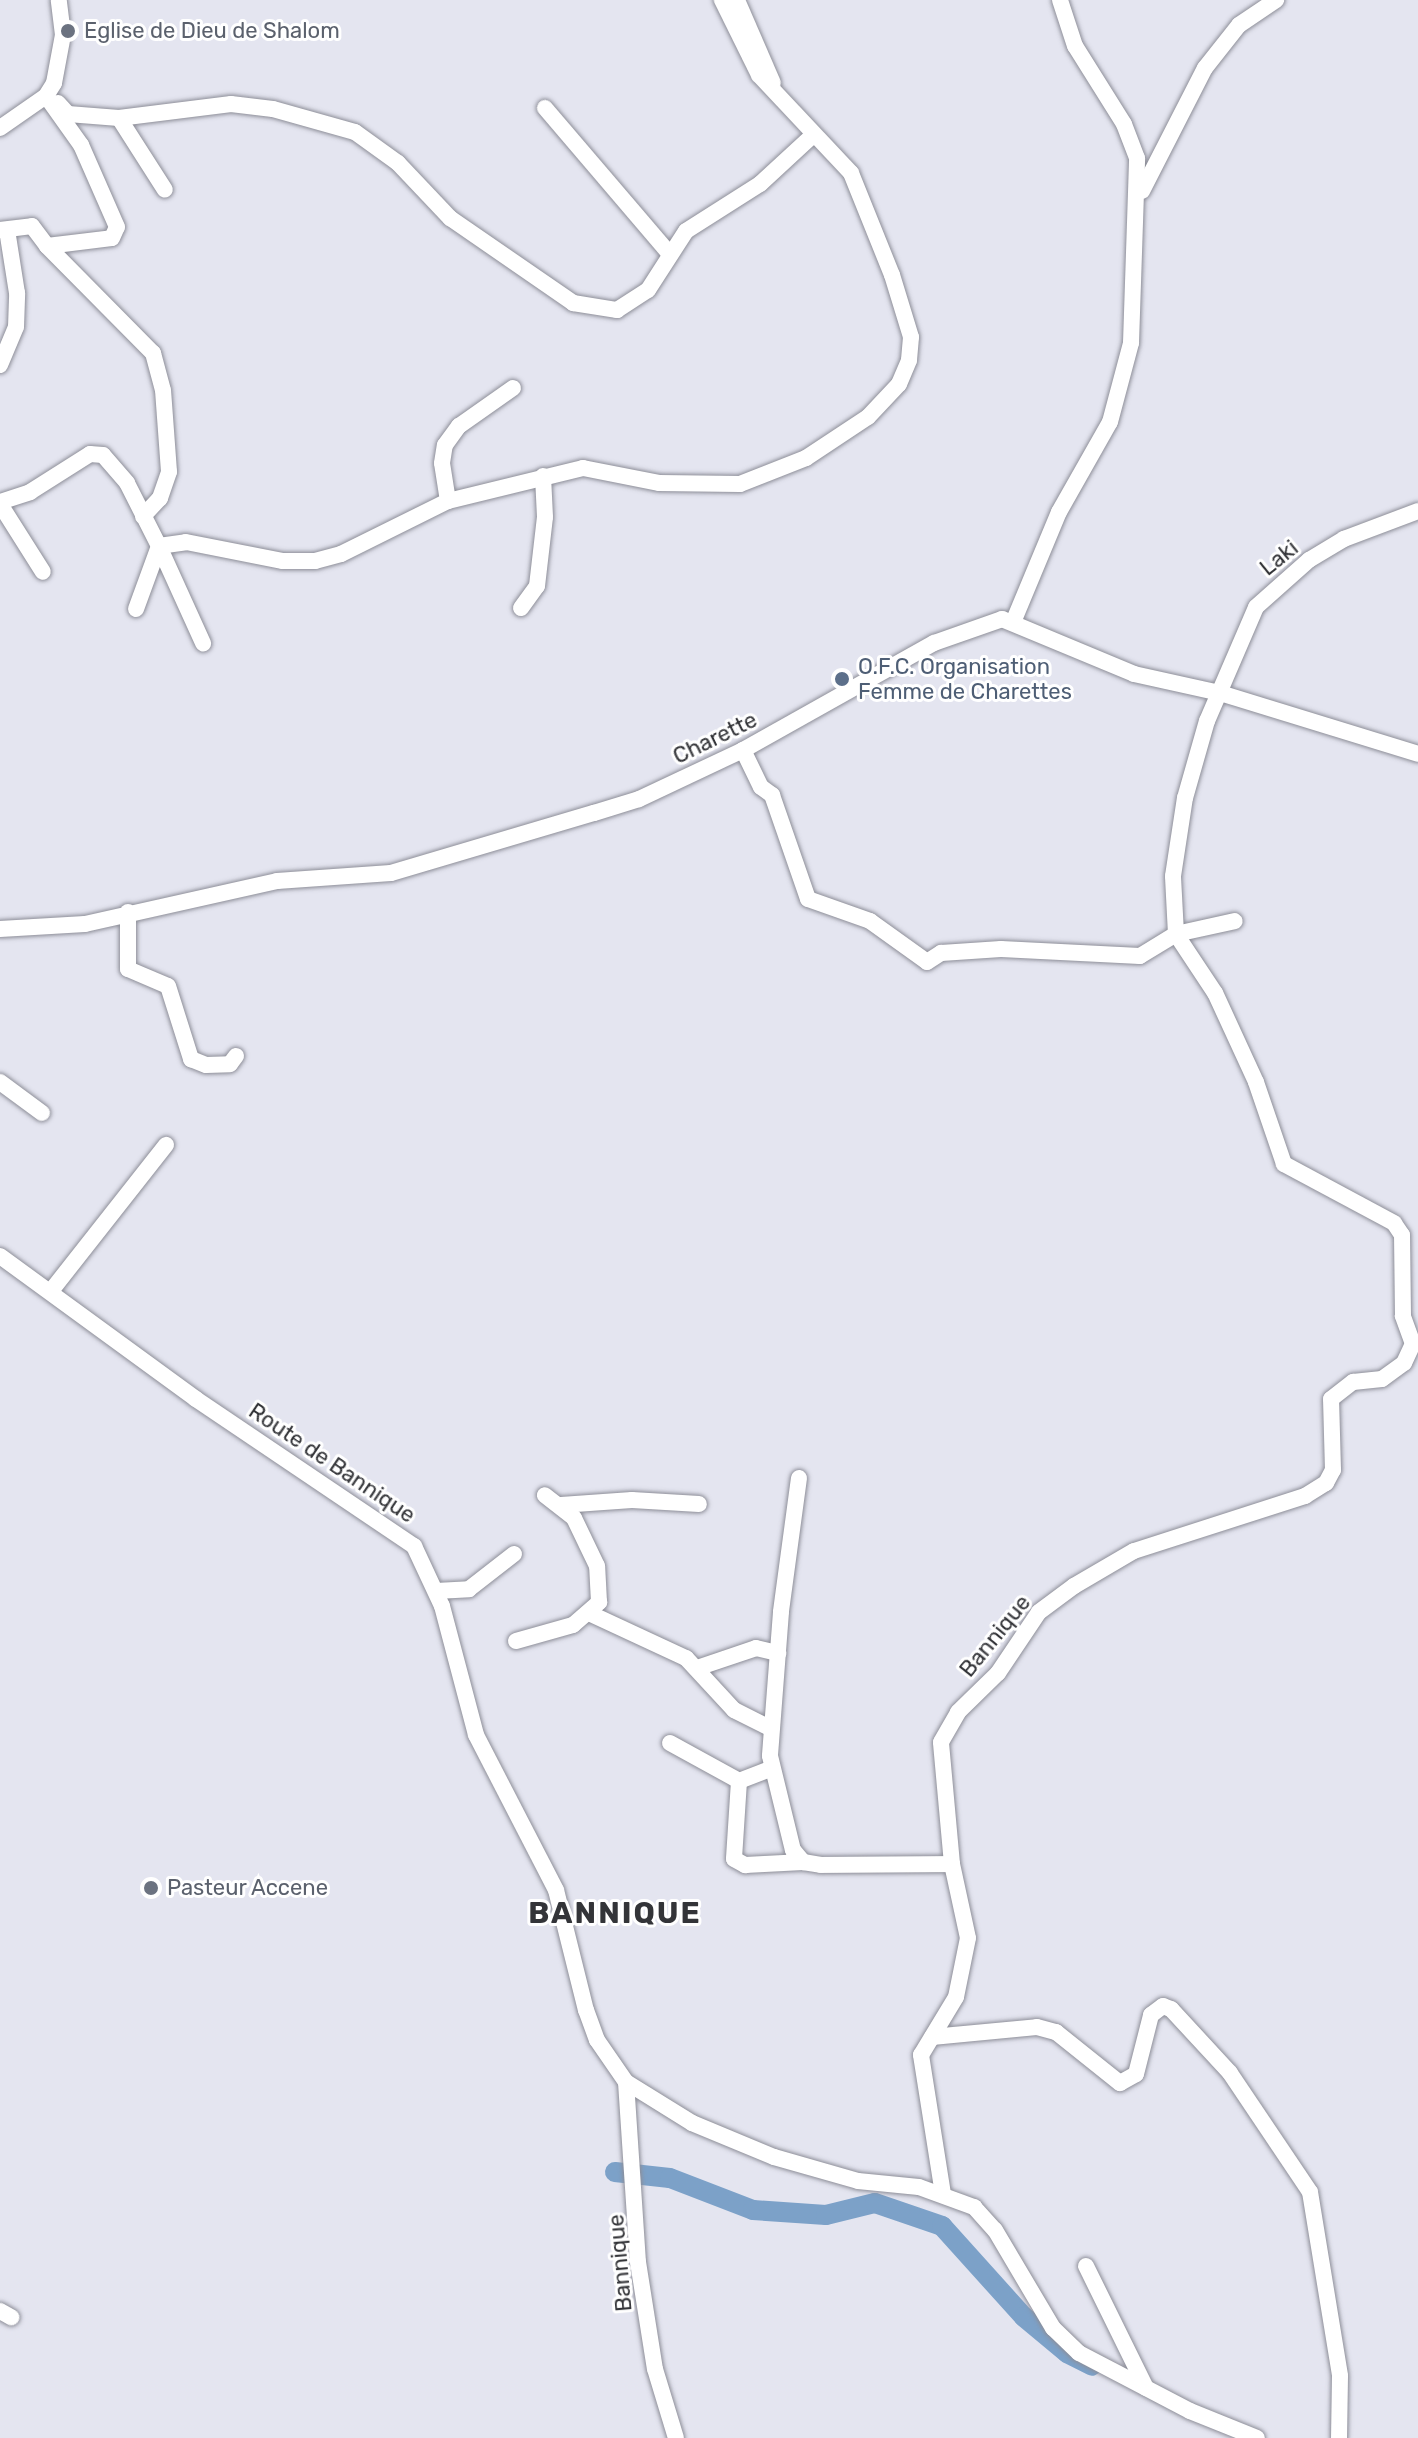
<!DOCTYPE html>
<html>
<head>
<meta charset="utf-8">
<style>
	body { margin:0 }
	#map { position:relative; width:1418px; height:2438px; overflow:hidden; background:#e4e5f0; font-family:Rubik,sans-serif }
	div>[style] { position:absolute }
	.river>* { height:20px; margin:-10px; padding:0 10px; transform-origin:10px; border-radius:10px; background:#7ca1c8 }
	.roads { filter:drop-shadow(0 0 2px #8d8e98) drop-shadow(0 0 2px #8d8e98) }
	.minor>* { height:16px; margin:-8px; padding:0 8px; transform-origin:8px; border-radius:8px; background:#fff }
	.dots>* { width:22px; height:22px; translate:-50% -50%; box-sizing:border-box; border:4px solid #fff; border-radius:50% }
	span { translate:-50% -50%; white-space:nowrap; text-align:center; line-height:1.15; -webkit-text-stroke:6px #fff; paint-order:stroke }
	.worship-label { font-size:22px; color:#5b616d }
	.left { translate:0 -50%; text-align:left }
	.street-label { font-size:22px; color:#333438 }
	.service-label { font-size:22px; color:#4e5e75 }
	.district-label { font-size:30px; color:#333438; font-weight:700; letter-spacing:2px }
</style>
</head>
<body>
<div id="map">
	<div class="river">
		<div style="left:615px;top:2172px;width:55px;rotate:6.2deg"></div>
		<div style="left:670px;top:2178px;width:89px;rotate:21.1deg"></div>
		<div style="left:753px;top:2210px;width:73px;rotate:3.9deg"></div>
		<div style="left:826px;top:2215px;width:50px;rotate:-13.8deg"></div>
		<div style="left:875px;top:2203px;width:71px;rotate:18.9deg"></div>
		<div style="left:942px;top:2226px;width:122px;rotate:48deg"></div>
		<div style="left:1024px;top:2317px;width:56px;rotate:39.9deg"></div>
		<div style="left:1067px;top:2353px;width:28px;rotate:27deg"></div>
	</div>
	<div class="roads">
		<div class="minor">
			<div style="left:737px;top:0;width:90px;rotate:66.6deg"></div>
			<div style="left:58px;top:103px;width:15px;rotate:48deg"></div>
			<div style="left:68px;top:114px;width:51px;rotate:4.5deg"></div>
			<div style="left:119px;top:118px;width:85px;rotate:57.4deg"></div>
			<div style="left:545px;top:108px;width:189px;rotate:49.5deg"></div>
			<div style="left:119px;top:118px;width:113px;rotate:-7.1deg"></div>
			<div style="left:231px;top:104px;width:42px;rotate:6.8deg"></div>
			<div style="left:273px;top:109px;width:85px;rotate:15.7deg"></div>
			<div style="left:355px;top:132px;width:53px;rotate:35.8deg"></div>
			<div style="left:398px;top:163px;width:76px;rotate:46.6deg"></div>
			<div style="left:450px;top:218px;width:150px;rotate:34.6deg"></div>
			<div style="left:573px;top:303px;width:45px;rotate:9deg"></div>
			<div style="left:617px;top:310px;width:37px;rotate:-33deg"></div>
			<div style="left:648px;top:290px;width:70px;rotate:-57.2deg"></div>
			<div style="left:686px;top:231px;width:88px;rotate:-32.4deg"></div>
			<div style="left:760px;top:184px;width:71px;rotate:-42.7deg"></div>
			<div style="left:0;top:128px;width:56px;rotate:-34.8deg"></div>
			<div style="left:46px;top:96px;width:15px;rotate:-58deg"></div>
			<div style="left:54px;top:83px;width:49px;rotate:-79.4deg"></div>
			<div style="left:63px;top:35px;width:35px;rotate:-97deg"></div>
			<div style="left:1142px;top:191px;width:138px;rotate:-62.9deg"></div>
			<div style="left:1205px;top:68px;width:55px;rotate:-51.7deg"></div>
			<div style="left:1239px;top:25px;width:45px;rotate:-34deg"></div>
			<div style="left:0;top:230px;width:32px;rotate:-7deg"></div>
			<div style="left:32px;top:226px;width:25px;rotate:53deg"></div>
			<div style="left:47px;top:246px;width:65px;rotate:-7deg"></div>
			<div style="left:112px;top:238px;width:12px;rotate:-66deg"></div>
			<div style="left:117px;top:227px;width:90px;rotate:-113.7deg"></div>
			<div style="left:81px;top:145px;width:60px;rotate:-125.5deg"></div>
			<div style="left:47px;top:246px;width:151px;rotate:45.3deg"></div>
			<div style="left:153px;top:353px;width:38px;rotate:75deg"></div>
			<div style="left:163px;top:390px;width:82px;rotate:85.8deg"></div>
			<div style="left:169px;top:472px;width:28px;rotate:109deg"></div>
			<div style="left:160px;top:498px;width:25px;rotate:133deg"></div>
			<div style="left:0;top:365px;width:41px;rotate:-67.2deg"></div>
			<div style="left:16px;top:327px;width:34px;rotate:-88deg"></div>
			<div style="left:17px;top:293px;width:64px;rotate:-99deg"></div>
			<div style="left:448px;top:501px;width:38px;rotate:-99deg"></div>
			<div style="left:442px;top:463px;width:18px;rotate:-81deg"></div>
			<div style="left:445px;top:445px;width:24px;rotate:-54deg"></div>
			<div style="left:459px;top:426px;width:66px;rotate:-35.1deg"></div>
			<div style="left:0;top:502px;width:32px;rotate:-18deg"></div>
			<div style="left:30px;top:492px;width:71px;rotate:-32.3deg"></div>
			<div style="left:90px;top:454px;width:13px;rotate:4deg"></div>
			<div style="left:103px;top:455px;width:37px;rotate:49deg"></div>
			<div style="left:127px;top:483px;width:71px;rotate:63.1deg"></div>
			<div style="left:159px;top:546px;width:27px;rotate:-8deg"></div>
			<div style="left:186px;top:542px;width:99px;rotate:11.1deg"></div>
			<div style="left:283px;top:561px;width:32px"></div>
			<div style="left:315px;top:561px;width:27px;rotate:-15deg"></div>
			<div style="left:341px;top:554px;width:119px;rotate:-26.4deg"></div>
			<div style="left:448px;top:501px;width:139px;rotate:-13.7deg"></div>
			<div style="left:583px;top:468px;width:77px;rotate:11.2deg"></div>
			<div style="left:659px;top:483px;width:81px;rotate:0.7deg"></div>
			<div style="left:740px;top:484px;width:71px;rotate:-21.5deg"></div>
			<div style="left:806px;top:458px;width:74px;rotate:-33.5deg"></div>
			<div style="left:868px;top:417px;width:45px;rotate:-46.8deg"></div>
			<div style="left:899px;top:384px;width:26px;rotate:-67deg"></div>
			<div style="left:909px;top:360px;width:23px;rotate:-85deg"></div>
			<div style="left:911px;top:337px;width:65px;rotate:-107deg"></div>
			<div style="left:892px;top:275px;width:110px;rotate:-111.9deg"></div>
			<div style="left:851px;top:173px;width:134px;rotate:-133.2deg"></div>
			<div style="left:759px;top:75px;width:84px;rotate:-116.3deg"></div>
			<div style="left:0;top:504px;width:80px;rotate:57.7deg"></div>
			<div style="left:159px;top:546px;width:107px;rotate:65.6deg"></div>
			<div style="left:521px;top:608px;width:27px;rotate:-54deg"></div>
			<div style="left:537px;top:586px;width:69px;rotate:-83.4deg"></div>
			<div style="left:545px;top:517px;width:41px;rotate:-92.8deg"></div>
			<div style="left:136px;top:609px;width:67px;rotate:-69.9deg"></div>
			<div style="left:1014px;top:620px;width:117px;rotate:-67.4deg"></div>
			<div style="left:1059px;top:512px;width:103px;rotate:-60.5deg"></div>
			<div style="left:1110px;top:422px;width:82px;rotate:-75.1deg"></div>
			<div style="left:1131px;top:343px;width:185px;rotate:-88.1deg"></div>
			<div style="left:1137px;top:158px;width:36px;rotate:-111deg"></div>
			<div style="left:1124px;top:124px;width:92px;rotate:-122.1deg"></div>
			<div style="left:1075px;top:46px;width:48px;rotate:-108.1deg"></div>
			<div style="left:743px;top:750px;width:41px;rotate:64.1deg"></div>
			<div style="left:761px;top:787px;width:14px;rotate:36deg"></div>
			<div style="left:772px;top:795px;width:110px;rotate:70.9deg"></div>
			<div style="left:808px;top:899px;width:66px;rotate:19.5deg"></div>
			<div style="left:870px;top:921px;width:70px;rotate:35.7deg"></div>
			<div style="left:927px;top:962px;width:17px;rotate:-33deg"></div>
			<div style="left:941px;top:953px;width:60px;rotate:-3.8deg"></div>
			<div style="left:1001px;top:949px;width:139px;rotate:2.9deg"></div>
			<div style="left:1140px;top:956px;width:42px;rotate:-31.4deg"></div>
			<div style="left:1176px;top:934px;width:60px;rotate:-12.4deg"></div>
			<div style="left:128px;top:912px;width:57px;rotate:90deg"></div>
			<div style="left:128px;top:969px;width:43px;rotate:23deg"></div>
			<div style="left:168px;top:986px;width:77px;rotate:72.5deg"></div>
			<div style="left:191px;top:1059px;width:16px;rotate:22deg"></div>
			<div style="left:206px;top:1065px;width:24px;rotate:-2deg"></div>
			<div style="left:230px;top:1064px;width:10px;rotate:-53deg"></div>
			<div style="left:0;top:929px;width:85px;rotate:-3.4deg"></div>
			<div style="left:85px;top:924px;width:197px;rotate:-12.6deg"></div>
			<div style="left:277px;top:881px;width:114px;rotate:-4deg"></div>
			<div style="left:391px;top:873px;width:212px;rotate:-16.5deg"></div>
			<div style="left:594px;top:813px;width:47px;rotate:-17.3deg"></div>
			<div style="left:639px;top:799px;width:115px;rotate:-25.2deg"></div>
			<div style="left:743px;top:750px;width:219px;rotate:-29.3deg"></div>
			<div style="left:934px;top:643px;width:72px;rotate:-19.4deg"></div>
			<div style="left:1002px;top:619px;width:143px;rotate:22.6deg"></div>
			<div style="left:1134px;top:674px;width:88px;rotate:12.5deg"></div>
			<div style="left:1220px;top:693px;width:207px;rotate:17.1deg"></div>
			<div style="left:0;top:1082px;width:52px;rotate:36.4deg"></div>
			<div style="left:0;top:1256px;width:243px;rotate:36.1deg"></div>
			<div style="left:196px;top:1399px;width:263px;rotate:34deg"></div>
			<div style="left:414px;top:1546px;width:66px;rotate:65deg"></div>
			<div style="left:442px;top:1606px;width:133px;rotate:75.2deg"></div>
			<div style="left:476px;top:1735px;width:174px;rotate:62.7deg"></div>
			<div style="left:556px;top:1890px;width:124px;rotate:76deg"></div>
			<div style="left:586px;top:2010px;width:32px;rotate:70deg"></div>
			<div style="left:597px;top:2040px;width:51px;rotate:55.4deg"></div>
			<div style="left:626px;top:2082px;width:78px;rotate:31.8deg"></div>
			<div style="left:692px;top:2123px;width:89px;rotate:22.5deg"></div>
			<div style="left:774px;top:2157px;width:87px;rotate:15.9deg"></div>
			<div style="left:858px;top:2181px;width:61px;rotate:5.6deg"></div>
			<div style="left:919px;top:2187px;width:59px;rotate:20deg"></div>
			<div style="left:974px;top:2207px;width:31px;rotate:48deg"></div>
			<div style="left:995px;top:2230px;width:114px;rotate:59.4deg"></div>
			<div style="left:1053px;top:2328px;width:36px;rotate:44deg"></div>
			<div style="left:1079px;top:2353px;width:125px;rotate:27.6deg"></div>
			<div style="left:1190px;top:2411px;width:72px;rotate:21.9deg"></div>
			<div style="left:51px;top:1291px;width:186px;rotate:-51.8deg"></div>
			<div style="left:799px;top:1478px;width:135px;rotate:97.7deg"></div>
			<div style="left:781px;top:1612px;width:144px;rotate:94.4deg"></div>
			<div style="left:770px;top:1756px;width:97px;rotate:76.3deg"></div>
			<div style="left:793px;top:1850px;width:16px;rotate:50deg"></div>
			<div style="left:803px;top:1862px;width:18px;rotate:9deg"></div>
			<div style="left:821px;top:1865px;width:131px;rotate:-0.4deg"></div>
			<div style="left:561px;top:1505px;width:71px;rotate:-4deg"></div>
			<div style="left:632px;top:1500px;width:67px;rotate:3.4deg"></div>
			<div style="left:436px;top:1591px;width:33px;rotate:-3deg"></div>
			<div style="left:469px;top:1589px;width:57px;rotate:-37.9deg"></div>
			<div style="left:591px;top:1614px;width:105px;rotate:24.9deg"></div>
			<div style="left:686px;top:1658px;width:71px;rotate:47.3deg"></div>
			<div style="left:734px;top:1710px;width:42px;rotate:26.6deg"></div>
			<div style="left:516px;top:1641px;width:59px;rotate:-15.7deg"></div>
			<div style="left:573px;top:1625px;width:35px;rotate:-41deg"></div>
			<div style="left:599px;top:1602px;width:36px;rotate:-93deg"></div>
			<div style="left:597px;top:1566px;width:53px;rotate:-115.6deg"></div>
			<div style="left:574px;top:1518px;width:37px;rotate:-142deg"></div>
			<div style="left:700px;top:1667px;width:59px;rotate:-18.7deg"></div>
			<div style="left:756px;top:1648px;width:23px;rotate:13deg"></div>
			<div style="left:670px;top:1743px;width:79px;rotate:28.8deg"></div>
			<div style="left:739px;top:1781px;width:34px;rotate:-21deg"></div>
			<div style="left:739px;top:1781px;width:78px;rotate:93.7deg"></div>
			<div style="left:734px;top:1859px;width:13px;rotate:29deg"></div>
			<div style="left:745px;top:1865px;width:58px;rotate:-3deg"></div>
			<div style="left:932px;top:2037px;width:105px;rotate:-5.4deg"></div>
			<div style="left:1037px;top:2027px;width:20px;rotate:15deg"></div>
			<div style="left:1056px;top:2032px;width:82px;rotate:38.6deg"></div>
			<div style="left:1120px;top:2083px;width:18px;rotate:-29deg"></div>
			<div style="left:1136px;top:2074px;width:61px;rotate:-75.7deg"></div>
			<div style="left:1151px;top:2015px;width:15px;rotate:-37deg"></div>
			<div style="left:1163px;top:2006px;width:9px;rotate:21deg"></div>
			<div style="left:1171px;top:2009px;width:87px;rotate:47.3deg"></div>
			<div style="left:1230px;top:2073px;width:143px;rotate:56.1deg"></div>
			<div style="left:1310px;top:2192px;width:186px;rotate:80.7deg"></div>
			<div style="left:1340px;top:2376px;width:62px;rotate:90.9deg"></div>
			<div style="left:626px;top:2082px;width:180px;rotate:86.2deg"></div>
			<div style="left:638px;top:2262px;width:108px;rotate:81deg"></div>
			<div style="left:655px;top:2369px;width:72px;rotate:73.1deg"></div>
			<div style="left:943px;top:2194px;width:141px;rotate:-99deg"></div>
			<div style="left:921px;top:2055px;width:68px;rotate:-58.9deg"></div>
			<div style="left:956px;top:1997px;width:60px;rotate:-78.5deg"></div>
			<div style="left:968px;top:1938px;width:76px;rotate:-102.2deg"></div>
			<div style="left:952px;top:1864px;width:122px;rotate:-95.2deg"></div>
			<div style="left:941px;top:1742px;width:34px;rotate:-60deg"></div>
			<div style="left:958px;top:1712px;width:56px;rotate:-44.3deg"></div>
			<div style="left:998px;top:1673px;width:73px;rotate:-56.1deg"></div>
			<div style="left:1039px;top:1612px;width:44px;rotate:-36.6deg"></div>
			<div style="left:1074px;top:1586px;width:69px;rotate:-30.3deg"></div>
			<div style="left:1134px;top:1551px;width:180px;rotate:-17.8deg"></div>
			<div style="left:1305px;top:1496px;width:25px;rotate:-32deg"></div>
			<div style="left:1326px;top:1483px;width:15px;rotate:-62deg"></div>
			<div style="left:1333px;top:1470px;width:71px;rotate:-91.6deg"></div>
			<div style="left:1331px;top:1399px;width:28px;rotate:-38deg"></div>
			<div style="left:1353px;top:1382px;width:29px;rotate:-6deg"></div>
			<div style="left:1382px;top:1379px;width:27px;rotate:-36deg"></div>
			<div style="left:1404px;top:1363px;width:21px;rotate:-65deg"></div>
			<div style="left:1413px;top:1344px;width:30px;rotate:-110deg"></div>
			<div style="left:1403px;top:1316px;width:81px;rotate:-90.7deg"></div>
			<div style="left:1402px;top:1235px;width:14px;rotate:-124deg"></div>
			<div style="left:1394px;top:1223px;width:125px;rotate:-151.8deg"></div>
			<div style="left:1284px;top:1164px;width:87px;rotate:-108.9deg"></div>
			<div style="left:1256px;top:1082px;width:98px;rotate:-114.7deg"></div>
			<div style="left:1215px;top:993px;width:71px;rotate:-123.5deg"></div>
			<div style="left:1176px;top:934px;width:58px;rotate:-93deg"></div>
			<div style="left:1173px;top:876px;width:79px;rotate:-81.3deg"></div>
			<div style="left:1185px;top:798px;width:80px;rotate:-74.1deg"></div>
			<div style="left:1207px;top:721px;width:124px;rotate:-66.7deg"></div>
			<div style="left:1256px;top:607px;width:71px;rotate:-41.6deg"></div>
			<div style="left:1309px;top:560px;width:41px;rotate:-31deg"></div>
			<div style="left:1344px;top:539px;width:79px;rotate:-20.7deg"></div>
			<div style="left:1086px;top:2266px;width:136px;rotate:63.8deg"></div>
			<div style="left:0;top:2311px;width:13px;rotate:29deg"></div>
		</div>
	</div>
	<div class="dots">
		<div style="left:68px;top:31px;background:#6b7280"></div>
		<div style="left:842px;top:679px;background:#5c6f8a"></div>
		<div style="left:151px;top:1888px;background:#6b7280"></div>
	</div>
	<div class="worship-label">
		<span class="left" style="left:84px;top:31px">Eglise de Dieu de Shalom</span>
		<span class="left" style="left:167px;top:1888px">Pasteur Accene</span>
	</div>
	<div class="street-label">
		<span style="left:1279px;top:558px;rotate:-39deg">Laki</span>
		<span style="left:715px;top:738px;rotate:-26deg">Charette</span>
		<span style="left:332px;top:1463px;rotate:34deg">Route de Bannique</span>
		<span style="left:995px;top:1636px;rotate:-51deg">Bannique</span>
		<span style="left:620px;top:2263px;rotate:-95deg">Bannique</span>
	</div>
	<div class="service-label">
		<span class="left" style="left:858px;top:679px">O.F.C. Organisation<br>Femme de Charettes</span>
	</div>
	<div class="district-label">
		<span style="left:615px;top:1913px">BANNIQUE</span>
	</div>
</div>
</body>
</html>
